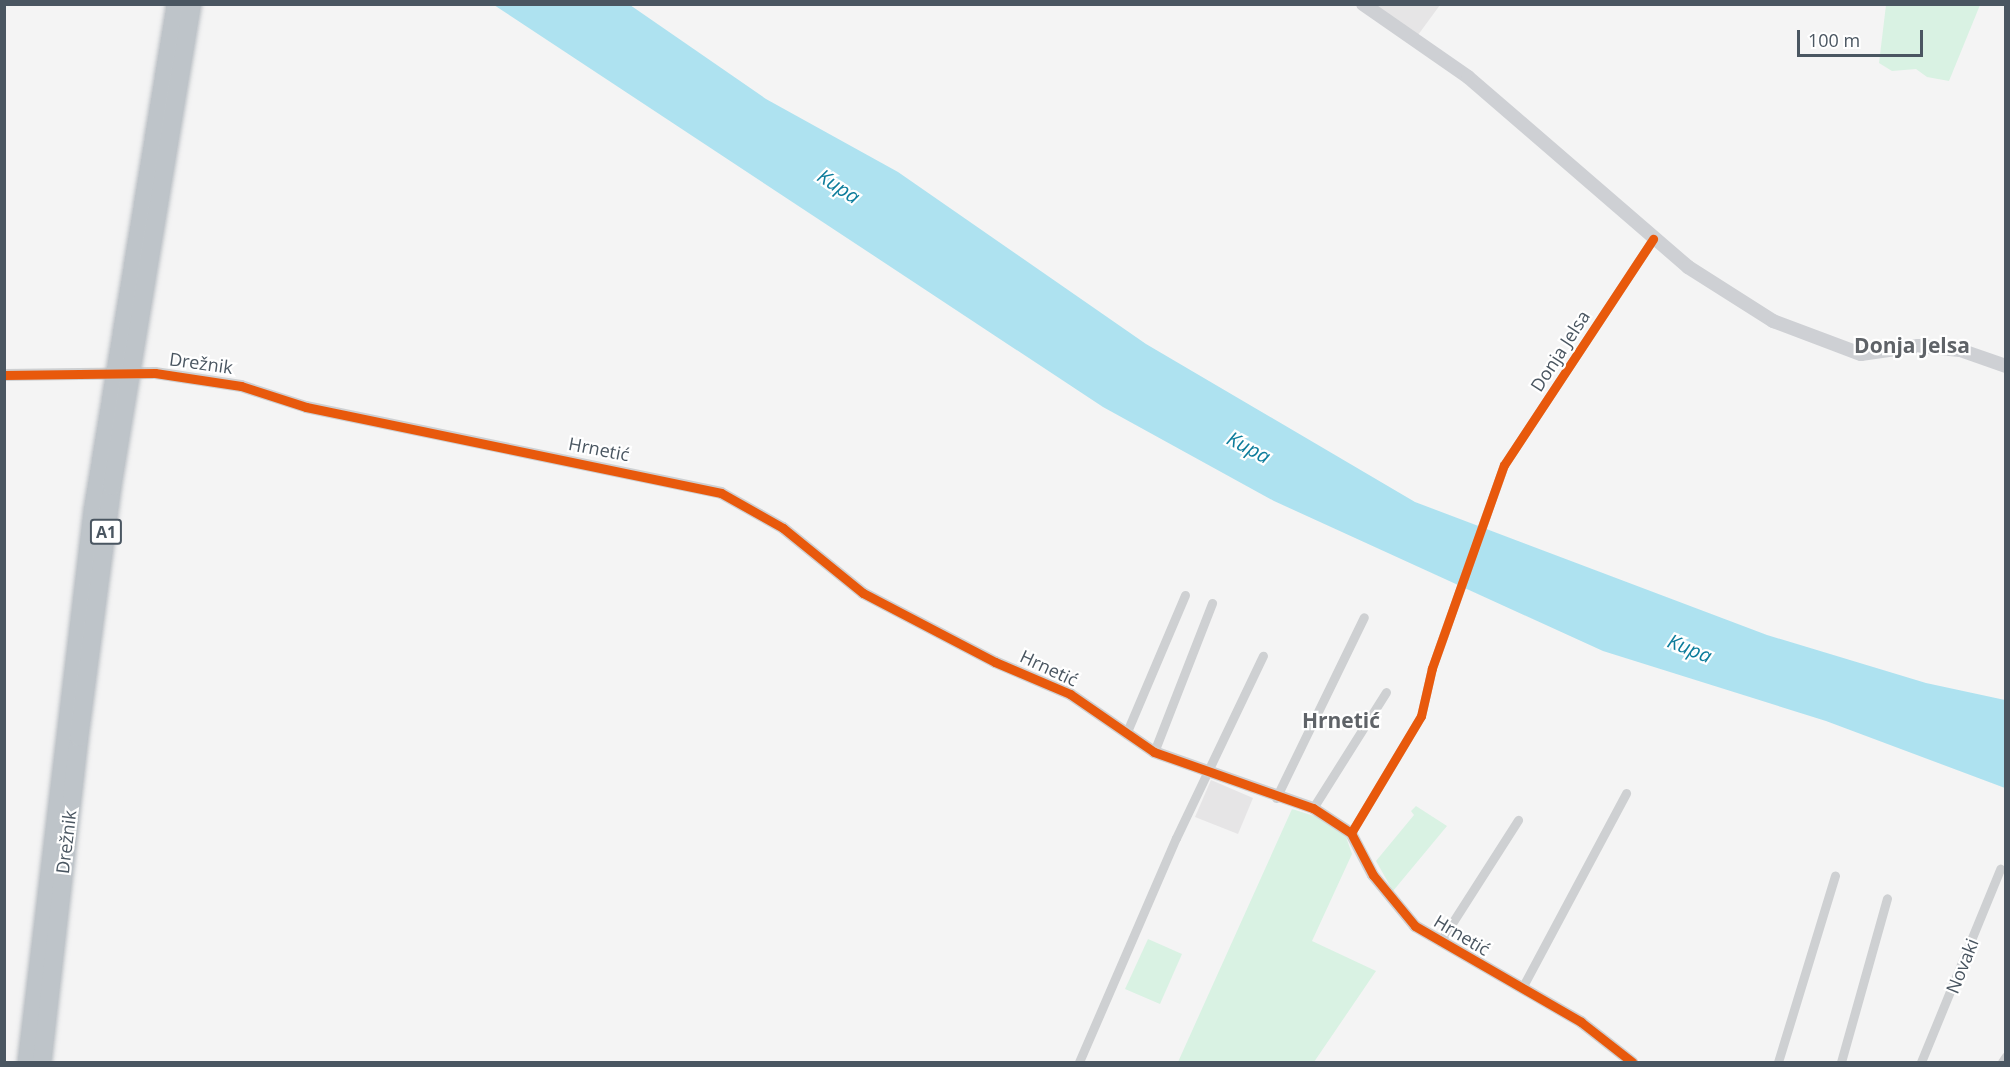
<!DOCTYPE html>
<html>
<head>
<meta charset="utf-8">
<style>
	body { margin:0 }
	#map { position:relative; width:2010px; height:1067px; overflow:hidden; background:#f4f4f4; font-family:"Open Sans",sans-serif }
	div>[style] { position:absolute }
	.education>* { inset:0; background:#e6e5e6 }
	.green>* { inset:0; background:#d9f2e3 }
	.water>* { inset:0; background:#aee2f0 }
	.minor>* { height:9px; margin:-4.5px; padding:0 4.5px; transform-origin:4.5px; border-radius:4.5px; background:#ced0d2 }
	.tertiary>* { height:12px; margin:-6px; padding:0 6px; transform-origin:6px; border-radius:6px; background:#ced0d2 }
	.secondary>* { height:14px; margin:-7px; padding:0 7px; transform-origin:7px; border-radius:7px; background:#ced0d4 }
	.bridges { filter:drop-shadow(0 0 2px #b9bec3) drop-shadow(0 0 2px #b9bec3) }
	.motorway-bridge>* { height:18px; margin:-9px; padding:0 9px; transform-origin:9px; border-radius:9px; background:#bec4c9 }
	.cycleway>* { height:9px; margin:-4.5px; padding:0 4.5px; transform-origin:4.5px; border-radius:4.5px; background:#e8590c }
	span { translate:-50% -50%; white-space:nowrap; text-align:center; line-height:1.15; -webkit-text-stroke:4.5px #fff; paint-order:stroke }
	.shield-label span { padding:2px 4px; background:#fff; border:2px solid; border-radius:4px; -webkit-text-stroke-width:0 }
	.shield-label { font-size:16px; color:#4a5661; font-weight:700 }
	.street-label { font-size:18px; color:#4a5661 }
	.water-label { font-size:20px; color:#0c7c9b; font-style:italic }
	.quarter-label { font-size:21px; color:#5f6368; font-weight:700 }
	.frame { position:absolute; inset:0; border:6px solid #4a5661; pointer-events:none }
	.scale { position:absolute; left:1797px; top:30px; width:126px; height:27px; box-sizing:border-box; border:3px solid #4a5661; border-top:0; padding-left:8px; font-size:18px; line-height:21px; white-space:nowrap; color:#4a5661; -webkit-text-stroke:4px #fff; paint-order:stroke }
</style>
</head>
<body>
<div id="map">
	<div class="education">
		<div style="clip-path:polygon(1375px 5px,1440px 5px,1418px 35px)"></div>
		<div style="clip-path:polygon(1211px 780px,1253px 798px,1238px 834px,1195px 817px)"></div>
	</div>
	<div class="green">
		<div style="clip-path:polygon(1886px 5px,1980px 5px,1949px 81px,1927px 77px,1916px 69px,1892px 71px,1879px 63px)"></div>
		<div style="clip-path:polygon(1416px 806px,1447px 826px,1393px 891px,1376px 861px,1414px 815px,1411px 811px)"></div>
		<div style="clip-path:polygon(1292px 809px,1324px 819px,1345px 834px,1352px 854px,1312px 941px,1376px 971px,1314px 1062px,1178px 1062px)"></div>
		<div style="clip-path:polygon(1148px 939px,1182px 954px,1160px 1004px,1125px 989px)"></div>
	</div>
	<div class="water">
		<div style="clip-path:polygon(494px 5px,630px 5px,766px 99px,898px 172px,1146px 344px,1415px 502px,1767px 635px,1926px 683px,2005px 700px,2005px 788px,1826px 721px,1603px 651px,1274px 501px,1103px 407px)"></div>
	</div>
	<div class="minor">
		<div style="left:1126px;top:734px;width:151px;rotate:-67deg"></div>
		<div style="left:1154px;top:752px;width:160px;rotate:-68.7deg"></div>
		<div style="left:1276px;top:798px;width:201px;rotate:-64.1deg"></div>
		<div style="left:1313px;top:808px;width:137px;rotate:-57.8deg"></div>
		<div style="left:1351px;top:833px;width:136px;rotate:-59.1deg"></div>
		<div style="left:1421px;top:716px;width:49px;rotate:-77.1deg"></div>
		<div style="left:1432px;top:668px;width:215px;rotate:-70.5deg"></div>
		<div style="left:1504px;top:465px;width:271px;rotate:-56.6deg"></div>
		<div style="left:1440px;top:942px;width:145px;rotate:-57.4deg"></div>
		<div style="left:1522px;top:988px;width:221px;rotate:-61.9deg"></div>
		<div style="left:1079px;top:1062px;width:244px;rotate:-66.6deg"></div>
		<div style="left:1176px;top:838px;width:202px;rotate:-64.5deg"></div>
		<div style="left:1778px;top:1062px;width:195px;rotate:-73deg"></div>
		<div style="left:1841px;top:1062px;width:170px;rotate:-74.3deg"></div>
		<div style="left:1921px;top:1062px;width:209px;rotate:-67.7deg"></div>
		<div style="left:2002px;top:1062px;width:7px;rotate:-56deg"></div>
	</div>
	<div class="tertiary">
		<div style="left:4px;top:375px;width:151px;rotate:-0.8deg"></div>
		<div style="left:155px;top:373px;width:87px;rotate:8.6deg"></div>
		<div style="left:241px;top:386px;width:68px;rotate:17.9deg"></div>
		<div style="left:306px;top:407px;width:424px;rotate:11.7deg"></div>
		<div style="left:721px;top:493px;width:71px;rotate:29.4deg"></div>
		<div style="left:783px;top:528px;width:103px;rotate:39.1deg"></div>
		<div style="left:863px;top:593px;width:149px;rotate:27.6deg"></div>
		<div style="left:995px;top:662px;width:82px;rotate:23.1deg"></div>
		<div style="left:1070px;top:694px;width:102px;rotate:34.6deg"></div>
		<div style="left:1154px;top:752px;width:169px;rotate:19.4deg"></div>
		<div style="left:1313px;top:808px;width:45px;rotate:33.3deg"></div>
		<div style="left:1351px;top:833px;width:47px;rotate:62.4deg"></div>
		<div style="left:1373px;top:875px;width:66px;rotate:50.5deg"></div>
		<div style="left:1415px;top:926px;width:192px;rotate:30deg"></div>
		<div style="left:1581px;top:1022px;width:65px;rotate:38.1deg"></div>
	</div>
	<div class="secondary">
		<div style="left:1363px;top:4px;width:128px;rotate:34.8deg"></div>
		<div style="left:1468px;top:77px;width:291px;rotate:40.8deg"></div>
		<div style="left:1688px;top:267px;width:101px;rotate:32.4deg"></div>
		<div style="left:1773px;top:321px;width:94px;rotate:20.6deg"></div>
		<div style="left:1861px;top:354px;width:58px;rotate:-8deg"></div>
		<div style="left:1918px;top:346px;width:42px;rotate:5.4deg"></div>
		<div style="left:1960px;top:350px;width:49px;rotate:19.2deg"></div>
	</div>
	<div class="bridges">
		<div class="motorway-bridge">
			<div style="left:27px;top:1062px;width:556px;rotate:-83.18deg"></div>
			<div style="left:93px;top:510px;width:513px;rotate:-80.68deg"></div>
			<div style="left:42px;top:1062px;width:327px;rotate:-83.5deg"></div>
			<div style="left:79px;top:737px;width:253px;rotate:-82.5deg"></div>
			<div style="left:112px;top:486px;width:489px;rotate:-80.6deg"></div>
		</div>
	</div>
	<div class="cycleway">
		<div style="left:4px;top:375px;width:151px;rotate:-0.8deg"></div>
		<div style="left:155px;top:373px;width:87px;rotate:8.6deg"></div>
		<div style="left:241px;top:386px;width:68px;rotate:17.9deg"></div>
		<div style="left:306px;top:407px;width:424px;rotate:11.7deg"></div>
		<div style="left:721px;top:493px;width:71px;rotate:29.4deg"></div>
		<div style="left:783px;top:528px;width:103px;rotate:39.1deg"></div>
		<div style="left:863px;top:593px;width:149px;rotate:27.6deg"></div>
		<div style="left:995px;top:662px;width:82px;rotate:23.1deg"></div>
		<div style="left:1070px;top:694px;width:102px;rotate:34.6deg"></div>
		<div style="left:1154px;top:752px;width:169px;rotate:19.4deg"></div>
		<div style="left:1313px;top:808px;width:45px;rotate:33.3deg"></div>
		<div style="left:1351px;top:833px;width:47px;rotate:62.4deg"></div>
		<div style="left:1373px;top:875px;width:66px;rotate:50.5deg"></div>
		<div style="left:1415px;top:926px;width:192px;rotate:30deg"></div>
		<div style="left:1581px;top:1022px;width:65px;rotate:38.1deg"></div>
		<div style="left:1351px;top:833px;width:136px;rotate:-59.1deg"></div>
		<div style="left:1421px;top:716px;width:49px;rotate:-77.1deg"></div>
		<div style="left:1432px;top:668px;width:215px;rotate:-70.5deg"></div>
		<div style="left:1504px;top:465px;width:271px;rotate:-56.6deg"></div>
	</div>
	<div class="shield-label">
		<span style="left:106px;top:532px">A1</span>
	</div>
	<div class="street-label">
		<span style="left:1560px;top:351px;rotate:-57deg">Donja Jelsa</span>
		<span style="left:201px;top:363px;rotate:8deg">Drežnik</span>
		<span style="left:599px;top:449px;rotate:11deg">Hrnetić</span>
		<span style="left:1049px;top:668px;rotate:25deg">Hrnetić</span>
		<span style="left:66px;top:842px;rotate:-83deg">Drežnik</span>
		<span style="left:1462px;top:935px;rotate:31deg">Hrnetić</span>
		<span style="left:1962px;top:966px;rotate:-68deg">Novaki</span>
	</div>
	<div class="water-label">
		<span style="left:839px;top:186px;rotate:33deg">Kupa</span>
		<span style="left:1249px;top:447px;rotate:28deg">Kupa</span>
		<span style="left:1690px;top:648px;rotate:22deg">Kupa</span>
	</div>
	<div class="quarter-label">
		<span style="left:1912px;top:345px">Donja Jelsa</span>
		<span style="left:1341px;top:720px">Hrnetić</span>
	</div>
	<div class="frame"></div>
	<div class="scale">100 m</div>
</div>
</body>
</html>
